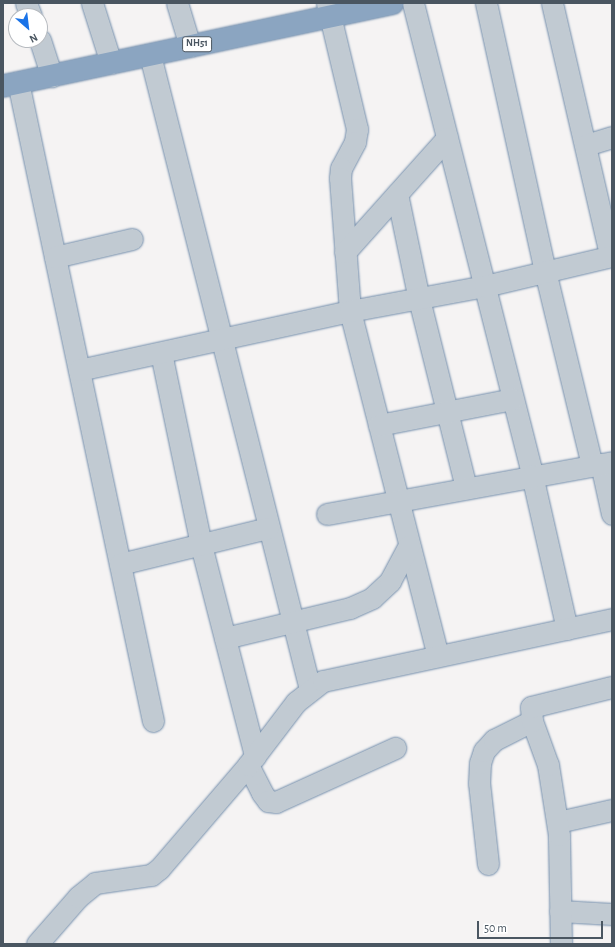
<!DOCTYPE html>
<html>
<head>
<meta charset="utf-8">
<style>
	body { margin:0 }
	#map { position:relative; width:615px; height:947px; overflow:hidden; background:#f5f3f3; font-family:"Alegreya Sans",sans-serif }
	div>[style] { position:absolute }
	.roads { filter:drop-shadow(0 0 1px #7690ad) drop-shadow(0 0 1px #7690ad) }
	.minor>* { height:21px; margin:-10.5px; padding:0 10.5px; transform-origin:10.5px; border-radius:10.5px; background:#c1cad2 }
	.highway>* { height:22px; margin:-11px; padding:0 11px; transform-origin:11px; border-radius:11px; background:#8ba5c1 }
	span { translate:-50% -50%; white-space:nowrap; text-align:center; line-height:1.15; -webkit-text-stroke:3.5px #fff; paint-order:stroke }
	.shield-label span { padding:1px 3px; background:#fff; border:1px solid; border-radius:3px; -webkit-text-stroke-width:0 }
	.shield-label { font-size:10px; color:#4a5661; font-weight:700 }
	.frame { position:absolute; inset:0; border:4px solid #4a5661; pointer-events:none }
	.north { position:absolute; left:8px; top:8px; width:40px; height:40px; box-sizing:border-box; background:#fff; border:1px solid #b7bbc0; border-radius:50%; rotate:152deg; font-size:11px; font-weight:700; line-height:16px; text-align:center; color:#4a5661 }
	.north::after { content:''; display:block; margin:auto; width:14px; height:18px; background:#1a73e8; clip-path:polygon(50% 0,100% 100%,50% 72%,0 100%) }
	.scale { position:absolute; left:477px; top:921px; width:126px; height:18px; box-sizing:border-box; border:2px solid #4a5661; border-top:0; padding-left:5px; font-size:12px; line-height:14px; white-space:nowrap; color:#4a5661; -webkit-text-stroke:3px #fff; paint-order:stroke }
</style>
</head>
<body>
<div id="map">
	<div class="roads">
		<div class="minor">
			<div style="left:26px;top:3px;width:14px;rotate:69deg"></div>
			<div style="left:92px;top:3px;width:63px;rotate:72.4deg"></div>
			<div style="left:177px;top:3px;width:45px;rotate:73.2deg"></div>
			<div style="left:327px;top:3px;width:130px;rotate:76.6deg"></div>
			<div style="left:357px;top:129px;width:13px;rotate:99deg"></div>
			<div style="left:355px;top:142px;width:30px;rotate:118deg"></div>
			<div style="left:341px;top:168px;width:10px;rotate:96deg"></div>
			<div style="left:340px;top:178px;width:133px;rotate:85.7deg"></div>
			<div style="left:350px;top:311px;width:356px;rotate:75.7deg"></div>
			<div style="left:413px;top:3px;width:487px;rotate:75.8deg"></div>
			<div style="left:532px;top:475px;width:158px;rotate:77.2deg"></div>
			<div style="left:486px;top:3px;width:274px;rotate:77.6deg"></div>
			<div style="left:545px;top:271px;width:200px;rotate:76.4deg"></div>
			<div style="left:552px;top:3px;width:259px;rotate:77deg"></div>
			<div style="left:40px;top:40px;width:38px;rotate:72deg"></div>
			<div style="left:150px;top:55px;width:654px;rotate:75.84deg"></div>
			<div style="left:18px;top:82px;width:653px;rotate:78.07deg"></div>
			<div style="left:586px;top:145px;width:27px;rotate:-17deg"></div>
			<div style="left:397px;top:194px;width:107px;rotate:78.2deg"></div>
			<div style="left:419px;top:299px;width:195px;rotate:76deg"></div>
			<div style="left:345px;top:252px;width:153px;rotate:-48.2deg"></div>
			<div style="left:55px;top:257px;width:79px;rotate:-13.2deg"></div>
			<div style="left:161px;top:353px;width:196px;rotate:78.2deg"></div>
			<div style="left:201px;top:545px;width:218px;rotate:75.6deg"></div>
			<div style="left:79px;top:370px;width:277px;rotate:-12.3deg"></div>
			<div style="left:350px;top:311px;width:137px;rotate:-10.5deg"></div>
			<div style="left:485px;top:286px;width:130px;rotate:-13.3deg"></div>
			<div style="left:379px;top:425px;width:136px;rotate:-11deg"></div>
			<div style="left:601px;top:464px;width:51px;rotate:77.6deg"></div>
			<div style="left:327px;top:514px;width:290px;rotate:-10.3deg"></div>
			<div style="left:120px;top:564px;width:152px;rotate:-13.7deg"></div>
			<div style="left:225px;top:638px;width:129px;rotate:-13.5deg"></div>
			<div style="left:350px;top:608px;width:24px;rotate:-24deg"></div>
			<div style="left:372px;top:598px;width:25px;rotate:-43deg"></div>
			<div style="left:390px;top:581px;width:40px;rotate:-62deg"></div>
			<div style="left:248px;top:765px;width:31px;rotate:63deg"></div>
			<div style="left:262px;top:793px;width:10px;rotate:53deg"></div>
			<div style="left:268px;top:801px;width:8px;rotate:7deg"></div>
			<div style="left:276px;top:802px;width:131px;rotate:-24.4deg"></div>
			<div style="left:558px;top:822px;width:55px;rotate:-12.5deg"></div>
			<div style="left:488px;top:864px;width:81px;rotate:-96.3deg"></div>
			<div style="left:479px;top:783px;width:20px;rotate:-87deg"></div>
			<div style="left:480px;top:763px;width:13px;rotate:-72deg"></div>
			<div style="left:484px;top:751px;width:15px;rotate:-48deg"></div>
			<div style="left:494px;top:740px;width:42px;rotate:-26.6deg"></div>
			<div style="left:560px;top:911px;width:52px;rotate:3.3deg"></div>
			<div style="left:37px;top:944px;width:62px;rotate:-48.9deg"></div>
			<div style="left:78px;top:897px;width:22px;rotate:-39deg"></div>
			<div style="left:95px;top:883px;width:57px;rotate:-8.1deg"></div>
			<div style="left:151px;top:875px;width:10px;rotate:-37deg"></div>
			<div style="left:159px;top:869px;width:137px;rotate:-49.4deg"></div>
			<div style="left:248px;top:765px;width:79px;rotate:-52.7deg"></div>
			<div style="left:296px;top:702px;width:34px;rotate:-38deg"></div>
			<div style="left:323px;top:681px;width:296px;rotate:-12.1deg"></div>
			<div style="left:561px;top:944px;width:109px;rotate:-91.1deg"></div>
			<div style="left:559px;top:835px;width:71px;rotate:-98.9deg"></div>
			<div style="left:548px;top:765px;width:47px;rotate:-110deg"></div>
			<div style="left:532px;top:721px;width:14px;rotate:-94deg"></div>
			<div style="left:531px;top:707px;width:83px;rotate:-13.9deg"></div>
		</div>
		<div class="highway">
			<div style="left:3px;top:86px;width:398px;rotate:-12deg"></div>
		</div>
	</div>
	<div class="shield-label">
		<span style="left:197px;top:44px">NH51</span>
	</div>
	<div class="frame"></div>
	<div class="north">N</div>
	<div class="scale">50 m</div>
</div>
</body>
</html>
